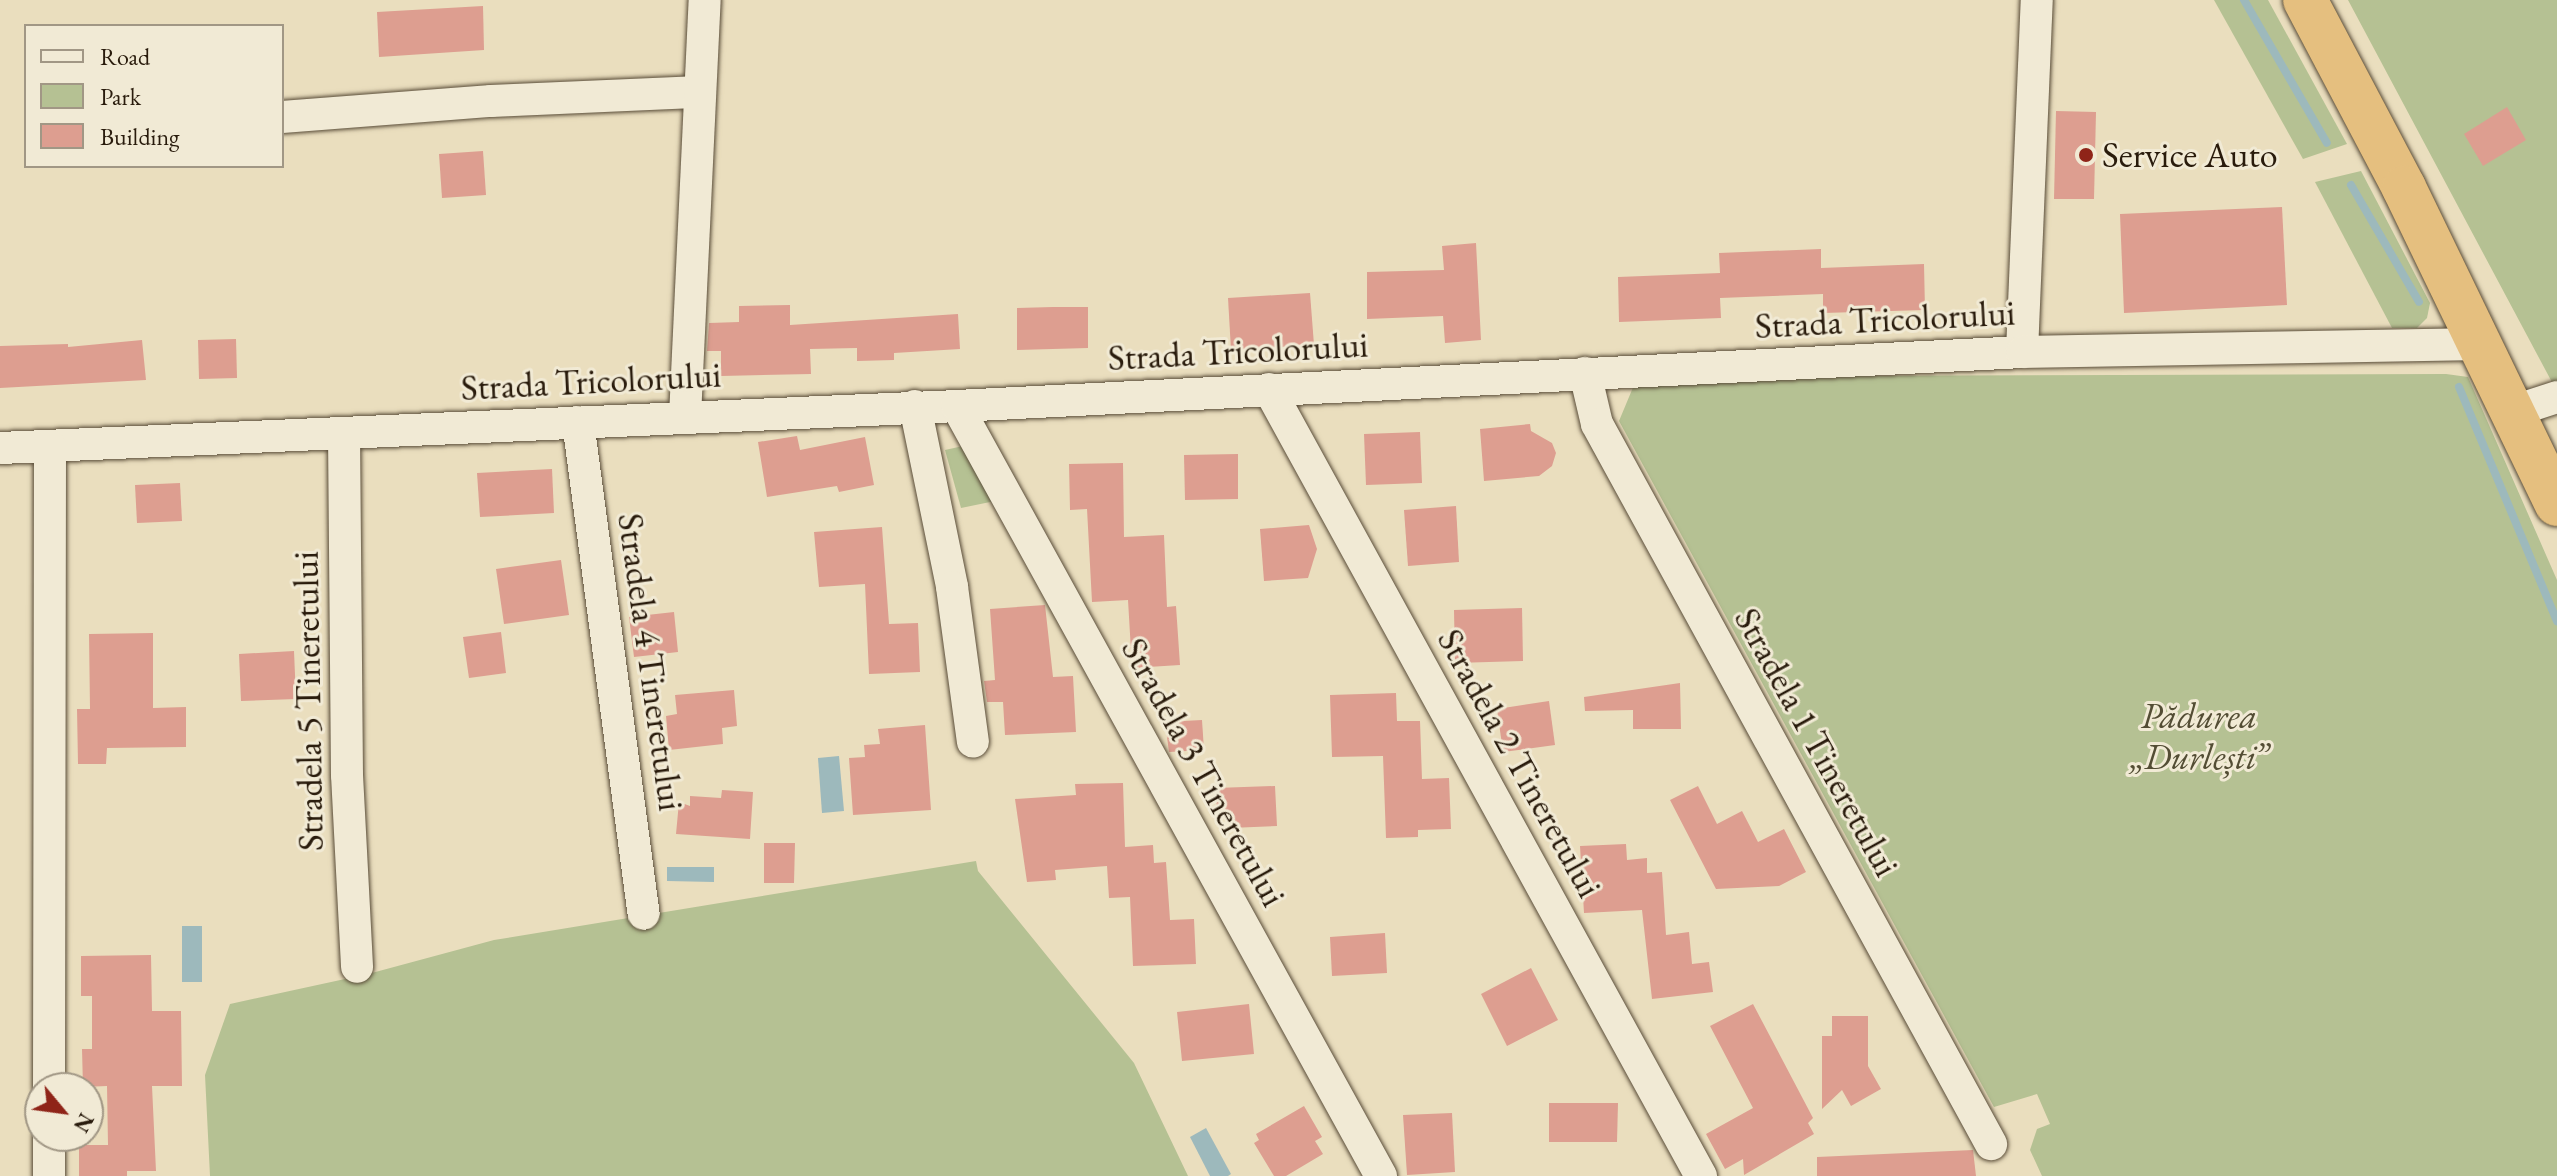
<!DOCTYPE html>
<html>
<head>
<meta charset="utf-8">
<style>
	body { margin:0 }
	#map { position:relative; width:2557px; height:1176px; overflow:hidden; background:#eadebe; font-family:"EB Garamond",serif }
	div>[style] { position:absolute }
	.green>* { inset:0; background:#b5c193 }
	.water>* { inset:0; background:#9db9bc }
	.stream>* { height:8px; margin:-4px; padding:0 4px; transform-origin:4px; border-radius:4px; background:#9db9bc }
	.building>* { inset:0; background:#dd9e90 }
	.roads { filter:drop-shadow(0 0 2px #594c38) drop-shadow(0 0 2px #594c38) }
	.minor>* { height:32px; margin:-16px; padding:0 16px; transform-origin:16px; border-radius:16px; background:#f1ead5 }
	.highway>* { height:44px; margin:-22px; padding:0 22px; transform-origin:22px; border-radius:22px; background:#e5bf7f }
	.dots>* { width:22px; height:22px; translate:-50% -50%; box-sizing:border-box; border:4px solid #f1ead5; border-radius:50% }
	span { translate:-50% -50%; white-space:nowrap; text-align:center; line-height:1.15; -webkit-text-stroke:6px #f1ead5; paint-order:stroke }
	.poi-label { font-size:36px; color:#291b0c }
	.left { translate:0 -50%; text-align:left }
	.street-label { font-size:36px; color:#291b0c }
	.park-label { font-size:36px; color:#534d34; font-style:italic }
	.legend { position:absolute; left:24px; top:24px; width:260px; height:144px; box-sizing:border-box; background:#f1ead5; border:2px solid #a19785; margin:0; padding:10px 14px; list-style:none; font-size:24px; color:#291b0c }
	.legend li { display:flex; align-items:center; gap:16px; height:40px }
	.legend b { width:40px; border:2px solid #a19785 }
	.north { position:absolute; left:24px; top:1072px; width:80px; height:80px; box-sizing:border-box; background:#f1ead5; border:2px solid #a19785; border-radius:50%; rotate:119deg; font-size:22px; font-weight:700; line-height:32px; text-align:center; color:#291b0c }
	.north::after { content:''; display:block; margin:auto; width:28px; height:36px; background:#8f2418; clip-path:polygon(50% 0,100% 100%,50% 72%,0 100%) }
</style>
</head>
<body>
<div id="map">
	<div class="green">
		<div style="clip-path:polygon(2214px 0,2268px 0,2347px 144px,2303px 159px)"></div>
		<div style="clip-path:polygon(2348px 0,2557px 0,2557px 392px,2554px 386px)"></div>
		<div style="clip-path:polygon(2361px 171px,2430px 303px,2427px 318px,2417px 328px,2392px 328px,2315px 182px)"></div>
		<div style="clip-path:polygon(2446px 374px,2468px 377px,2557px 580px,2557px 1176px,2042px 1176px,2030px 1150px,2037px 1129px,2050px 1124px,2037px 1094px,1994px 1107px,1619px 421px,1634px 385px,1770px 376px)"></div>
		<div style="clip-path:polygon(963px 446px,995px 501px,961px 508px,945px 450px)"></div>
		<div style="clip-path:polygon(976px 861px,978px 871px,1134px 1063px,1188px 1176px,210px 1176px,205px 1075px,230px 1004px,368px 974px,494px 940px)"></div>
	</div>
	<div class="water">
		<div style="clip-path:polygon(839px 756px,844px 811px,822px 813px,818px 758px)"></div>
		<div style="clip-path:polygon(667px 867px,714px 867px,714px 882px,667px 881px)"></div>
		<div style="clip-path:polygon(182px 926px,202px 926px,202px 982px,182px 982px)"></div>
		<div style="clip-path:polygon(1206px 1128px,1231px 1174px,1228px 1176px,1210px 1176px,1190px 1137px)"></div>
	</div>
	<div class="stream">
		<div style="left:2244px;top:0;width:165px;rotate:59.9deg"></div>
		<div style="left:2351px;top:185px;width:135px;rotate:59.8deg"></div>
		<div style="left:2459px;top:387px;width:254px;rotate:67.3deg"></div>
	</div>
	<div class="building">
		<div style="clip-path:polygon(483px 6px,484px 50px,379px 57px,377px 12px)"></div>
		<div style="clip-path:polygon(2507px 107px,2526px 140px,2483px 166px,2464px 134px)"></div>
		<div style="clip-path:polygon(2056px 111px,2096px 112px,2094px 199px,2054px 199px)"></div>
		<div style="clip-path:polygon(483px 151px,486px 195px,442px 198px,439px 154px)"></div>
		<div style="clip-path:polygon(2282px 207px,2287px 305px,2124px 313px,2120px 214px)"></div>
		<div style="clip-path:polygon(1476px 243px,1481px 340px,1445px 343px,1443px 316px,1367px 319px,1367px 272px,1444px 270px,1442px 246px)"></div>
		<div style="clip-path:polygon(1821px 249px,1821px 268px,1924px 264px,1925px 310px,1823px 313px,1823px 294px,1746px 297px,1720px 298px,1721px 318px,1619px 322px,1618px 277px,1720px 273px,1719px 253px)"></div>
		<div style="clip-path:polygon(1310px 293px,1314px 345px,1231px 350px,1228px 298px)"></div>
		<div style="clip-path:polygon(790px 305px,790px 325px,958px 314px,960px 349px,894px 353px,894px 360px,857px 361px,857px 348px,810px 349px,811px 374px,721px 376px,721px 351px,707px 351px,709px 323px,739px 322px,739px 306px)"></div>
		<div style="clip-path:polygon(1053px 307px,1088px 307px,1088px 348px,1017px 350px,1017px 308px)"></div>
		<div style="clip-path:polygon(236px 339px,237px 378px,199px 379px,198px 340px)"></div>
		<div style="clip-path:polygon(142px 340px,146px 380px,0 388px,0 346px,68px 344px,68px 347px)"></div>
		<div style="clip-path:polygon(1530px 424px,1531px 431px,1552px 443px,1556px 453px,1552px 466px,1539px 476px,1484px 481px,1480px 429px)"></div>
		<div style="clip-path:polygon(1420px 432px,1422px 483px,1366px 485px,1364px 434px)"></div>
		<div style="clip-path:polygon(797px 436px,800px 450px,865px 437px,874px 485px,839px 492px,837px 486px,767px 497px,758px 442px)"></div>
		<div style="clip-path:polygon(1238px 454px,1238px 499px,1185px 500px,1184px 455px)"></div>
		<div style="clip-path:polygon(1123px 463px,1124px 537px,1164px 535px,1167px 607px,1176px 606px,1180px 665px,1132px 668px,1128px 600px,1092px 602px,1087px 509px,1070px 510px,1069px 464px)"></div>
		<div style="clip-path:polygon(552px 469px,554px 513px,480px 517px,477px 473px)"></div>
		<div style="clip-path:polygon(180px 483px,182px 521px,137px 523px,135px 485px)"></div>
		<div style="clip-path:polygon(1456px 506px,1459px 562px,1408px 566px,1404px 510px)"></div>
		<div style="clip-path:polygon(1309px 525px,1317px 549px,1308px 578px,1264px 581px,1260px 529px)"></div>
		<div style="clip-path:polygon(882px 527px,889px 624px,918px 623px,920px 672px,869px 674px,865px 584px,819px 587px,814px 532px)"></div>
		<div style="clip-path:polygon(561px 560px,569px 615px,504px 624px,496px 569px)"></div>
		<div style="clip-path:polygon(1045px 605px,1053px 677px,1073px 676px,1076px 732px,1005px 735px,1003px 702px,987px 702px,984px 681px,995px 680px,990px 609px)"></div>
		<div style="clip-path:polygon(1522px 608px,1523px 661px,1455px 663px,1454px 610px)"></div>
		<div style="clip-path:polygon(674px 612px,678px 652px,634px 657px,629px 617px)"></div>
		<div style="clip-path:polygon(501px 632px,506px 673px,469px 678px,463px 637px)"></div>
		<div style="clip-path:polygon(153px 633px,153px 708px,186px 707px,186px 747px,107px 748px,106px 764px,78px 764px,77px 709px,90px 709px,89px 634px)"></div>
		<div style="clip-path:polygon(294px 651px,296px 699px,241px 701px,239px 654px)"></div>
		<div style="clip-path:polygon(1680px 683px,1681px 729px,1633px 729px,1633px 710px,1585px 711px,1584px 697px)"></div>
		<div style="clip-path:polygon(734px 690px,737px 726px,722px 728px,723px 744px,669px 750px,666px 716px,677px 714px,675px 695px)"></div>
		<div style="clip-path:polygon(1396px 693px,1397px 721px,1420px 721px,1422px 779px,1449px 778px,1451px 829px,1418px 830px,1418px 837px,1386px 838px,1383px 756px,1332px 757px,1330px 695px)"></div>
		<div style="clip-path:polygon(1549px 701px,1555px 745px,1503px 752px,1497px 709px)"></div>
		<div style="clip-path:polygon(1202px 720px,1204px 750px,1169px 752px,1165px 722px)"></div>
		<div style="clip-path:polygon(925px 725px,931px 810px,853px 815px,849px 758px,865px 757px,864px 745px,880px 744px,878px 729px)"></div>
		<div style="clip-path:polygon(1123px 783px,1125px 847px,1153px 845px,1154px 863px,1166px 862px,1170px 920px,1194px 919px,1196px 964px,1133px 966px,1130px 897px,1109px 898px,1107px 866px,1055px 870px,1056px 880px,1027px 882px,1015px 799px,1076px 795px,1075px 784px)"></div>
		<div style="clip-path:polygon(1275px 786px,1277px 826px,1230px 828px,1229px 816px,1217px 816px,1216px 788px)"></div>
		<div style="clip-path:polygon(1698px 786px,1717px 824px,1742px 811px,1758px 842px,1784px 829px,1806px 872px,1779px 886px,1716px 889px,1670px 800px)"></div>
		<div style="clip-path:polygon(722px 790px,753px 792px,750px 839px,676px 834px,679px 802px,690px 806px,690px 796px,721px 798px)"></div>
		<div style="clip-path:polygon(764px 843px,795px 843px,794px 883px,764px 883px)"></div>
		<div style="clip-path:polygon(1626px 844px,1627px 860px,1647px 858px,1647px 873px,1662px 872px,1666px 935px,1689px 932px,1692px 964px,1709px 962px,1713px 992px,1652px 999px,1642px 910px,1584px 913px,1580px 846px)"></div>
		<div style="clip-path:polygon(1385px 933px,1387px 973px,1332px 976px,1330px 937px)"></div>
		<div style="clip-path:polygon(151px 955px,152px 1011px,181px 1011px,182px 1086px,152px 1086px,156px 1171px,127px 1171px,127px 1176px,79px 1176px,79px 1145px,108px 1145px,107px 1086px,83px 1087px,82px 1049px,92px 1049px,92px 996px,81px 996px,81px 956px)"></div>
		<div style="clip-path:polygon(1531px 968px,1558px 1020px,1507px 1046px,1481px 994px)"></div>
		<div style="clip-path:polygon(1249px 1004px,1254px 1054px,1182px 1061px,1177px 1012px)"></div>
		<div style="clip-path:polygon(1753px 1004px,1813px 1118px,1808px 1123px,1814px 1134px,1744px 1175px,1743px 1159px,1725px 1169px,1706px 1134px,1753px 1108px,1710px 1026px)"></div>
		<div style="clip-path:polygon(1832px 1016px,1868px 1016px,1868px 1066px,1881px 1089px,1851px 1106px,1842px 1090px,1822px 1109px,1822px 1036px,1832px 1036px)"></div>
		<div style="clip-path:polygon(1549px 1103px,1618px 1103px,1617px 1142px,1549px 1142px)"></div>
		<div style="clip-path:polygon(1304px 1106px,1322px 1137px,1315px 1141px,1323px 1154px,1286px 1176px,1274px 1176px,1254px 1143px,1259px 1140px,1256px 1134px)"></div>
		<div style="clip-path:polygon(1452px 1113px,1455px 1172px,1407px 1175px,1403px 1115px)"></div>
		<div style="clip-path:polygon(1973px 1150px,1976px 1176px,1817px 1176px,1817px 1157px)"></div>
	</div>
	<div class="roads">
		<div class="minor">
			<div style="left:282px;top:117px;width:210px;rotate:-4.4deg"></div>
			<div style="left:491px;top:101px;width:209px;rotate:-2.5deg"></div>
			<div style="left:2022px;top:352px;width:352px;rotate:-87.6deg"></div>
			<div style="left:1585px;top:373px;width:52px;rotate:76.8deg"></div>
			<div style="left:1597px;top:424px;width:821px;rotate:61.31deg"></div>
			<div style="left:1269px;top:389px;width:898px;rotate:61.24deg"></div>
			<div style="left:915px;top:406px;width:185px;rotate:78.4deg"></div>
			<div style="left:952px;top:587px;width:156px;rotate:82.3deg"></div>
			<div style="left:957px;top:406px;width:879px;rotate:61.16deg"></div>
			<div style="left:2514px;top:411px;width:45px;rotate:-18deg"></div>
			<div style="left:685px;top:417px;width:417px;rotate:-87.3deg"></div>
			<div style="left:578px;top:422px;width:496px;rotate:82.4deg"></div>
			<div style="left:344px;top:433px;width:342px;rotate:89.5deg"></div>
			<div style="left:347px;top:775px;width:192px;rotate:87deg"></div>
			<div style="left:0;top:448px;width:958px;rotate:-2.51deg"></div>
			<div style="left:957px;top:406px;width:1066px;rotate:-2.9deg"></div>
			<div style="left:2022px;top:352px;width:458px;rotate:-1deg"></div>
			<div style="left:49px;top:1088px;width:642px;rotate:-89.91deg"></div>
			<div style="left:49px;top:1176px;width:40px;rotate:-90deg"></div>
		</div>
		<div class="highway">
			<div style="left:2305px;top:0;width:212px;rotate:62.2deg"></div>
			<div style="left:2404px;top:188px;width:351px;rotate:64.2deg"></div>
		</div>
	</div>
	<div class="dots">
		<div style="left:2086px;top:155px;background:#8f2418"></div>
	</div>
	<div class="poi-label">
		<span class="left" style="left:2102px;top:155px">Service Auto</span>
	</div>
	<div class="street-label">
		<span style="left:1885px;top:319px;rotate:-3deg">Strada Tricolorului</span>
		<span style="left:1238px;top:351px;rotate:-3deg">Strada Tricolorului</span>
		<span style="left:591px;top:381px;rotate:-3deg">Strada Tricolorului</span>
		<span style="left:651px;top:662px;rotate:82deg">Stradela 4 Tineretului</span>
		<span style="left:308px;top:701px;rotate:-91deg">Stradela 5 Tineretului</span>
		<span style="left:1817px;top:742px;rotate:61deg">Stradela 1 Tineretului</span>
		<span style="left:1520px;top:763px;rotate:61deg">Stradela 2 Tineretului</span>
		<span style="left:1204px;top:772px;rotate:61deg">Stradela 3 Tineretului</span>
	</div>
	<div class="park-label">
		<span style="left:2199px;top:736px">Pădurea<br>„Durlești”</span>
	</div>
	<ul class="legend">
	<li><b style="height:10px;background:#f1ead5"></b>Road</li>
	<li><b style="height:22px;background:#b5c193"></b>Park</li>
	<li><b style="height:22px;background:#dd9e90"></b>Building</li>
	</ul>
	<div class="north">N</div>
</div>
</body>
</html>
